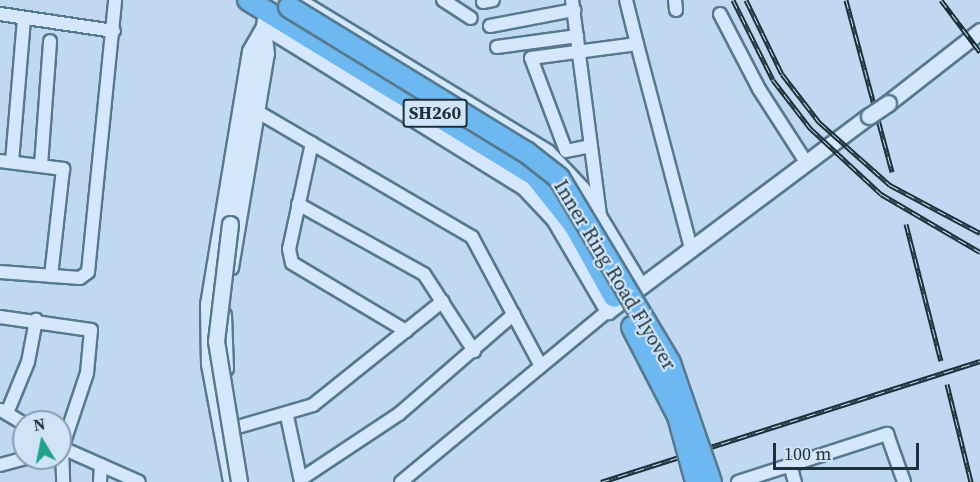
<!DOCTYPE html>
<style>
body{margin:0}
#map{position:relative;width:980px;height:482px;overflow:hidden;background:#c0d8f2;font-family:"Source Serif 4",serif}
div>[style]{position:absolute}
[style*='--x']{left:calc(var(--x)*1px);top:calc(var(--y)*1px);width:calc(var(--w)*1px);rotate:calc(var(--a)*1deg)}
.roads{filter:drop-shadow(2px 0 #56798d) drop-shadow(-2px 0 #56798d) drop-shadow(0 2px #56798d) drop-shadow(0 -2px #56798d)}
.minor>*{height:12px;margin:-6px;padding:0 6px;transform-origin:6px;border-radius:6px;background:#d4e7fc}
.tertiary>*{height:15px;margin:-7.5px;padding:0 7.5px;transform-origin:7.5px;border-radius:7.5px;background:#d4e7fc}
.trunk>*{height:20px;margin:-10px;padding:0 10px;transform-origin:10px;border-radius:10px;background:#6eb8f2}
.rail>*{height:5px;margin-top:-2.5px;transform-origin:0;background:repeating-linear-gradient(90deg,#d1e3f9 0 9px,#1c323b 0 18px);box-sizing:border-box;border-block:2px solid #1c323b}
.bridges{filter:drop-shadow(2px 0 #56798d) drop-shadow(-2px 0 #56798d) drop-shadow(0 2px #56798d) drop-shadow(0 -2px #56798d)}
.tertiary-bridge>*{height:15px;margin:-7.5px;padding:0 7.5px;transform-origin:7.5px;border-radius:7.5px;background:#d4e7fc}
.trunk-bridge>*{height:20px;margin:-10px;padding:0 10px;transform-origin:10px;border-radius:10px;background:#6eb8f2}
span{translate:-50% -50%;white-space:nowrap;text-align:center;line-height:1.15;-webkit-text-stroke:4.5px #d1e3f9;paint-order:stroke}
.shield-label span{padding:2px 4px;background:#d1e3f9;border:2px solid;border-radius:4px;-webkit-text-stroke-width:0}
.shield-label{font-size:18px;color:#1c323b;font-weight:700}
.street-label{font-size:20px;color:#1c323b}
.north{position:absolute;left:12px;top:410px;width:60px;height:60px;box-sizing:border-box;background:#d1e3f9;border:2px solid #899cad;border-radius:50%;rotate:350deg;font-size:16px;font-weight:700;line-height:24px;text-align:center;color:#1c323b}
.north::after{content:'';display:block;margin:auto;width:21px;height:27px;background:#20a28b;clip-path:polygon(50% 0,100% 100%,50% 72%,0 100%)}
.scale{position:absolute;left:773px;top:443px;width:146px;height:27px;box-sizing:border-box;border:3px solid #1c323b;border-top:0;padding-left:8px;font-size:18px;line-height:21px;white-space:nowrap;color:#1c323b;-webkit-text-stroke:4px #d1e3f9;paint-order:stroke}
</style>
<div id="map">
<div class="roads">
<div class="minor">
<div style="--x:443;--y:0;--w:33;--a:33"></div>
<div style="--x:572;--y:0;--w:217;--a:82.6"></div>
<div style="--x:675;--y:0;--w:10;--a:84"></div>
<div style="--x:483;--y:2;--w:10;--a:-11"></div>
<div style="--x:0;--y:14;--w:115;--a:8.5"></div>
<div style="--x:720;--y:14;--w:85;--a:62.5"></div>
<div style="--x:759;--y:89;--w:87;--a:57.2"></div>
<div style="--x:490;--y:26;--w:86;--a:-10.8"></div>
<div style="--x:637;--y:44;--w:212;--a:75.2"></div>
<div style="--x:497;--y:47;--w:81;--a:-7.8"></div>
<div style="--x:258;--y:112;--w:248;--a:30.3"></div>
<div style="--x:472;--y:237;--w:146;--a:61.9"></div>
<div style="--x:312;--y:143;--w:108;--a:102.2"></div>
<div style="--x:289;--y:249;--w:14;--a:78"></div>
<div style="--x:292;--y:263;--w:133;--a:30.8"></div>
<div style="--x:591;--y:146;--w:25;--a:169"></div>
<div style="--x:566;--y:151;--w:99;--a:-110.6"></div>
<div style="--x:531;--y:58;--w:107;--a:-7.5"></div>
<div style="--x:637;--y:44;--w:45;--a:-104"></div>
<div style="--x:0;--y:161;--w:64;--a:7.2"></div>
<div style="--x:63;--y:169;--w:108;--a:96.4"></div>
<div style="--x:12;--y:162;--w:144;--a:-85.2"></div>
<div style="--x:41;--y:165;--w:124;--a:-85.8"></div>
<div style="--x:298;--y:204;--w:144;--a:29.1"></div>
<div style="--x:424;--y:274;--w:92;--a:57"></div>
<div style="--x:232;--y:268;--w:217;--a:-80.5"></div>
<div style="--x:268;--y:54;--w:23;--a:-97"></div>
<div style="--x:0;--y:272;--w:80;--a:4.3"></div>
<div style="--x:80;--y:278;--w:10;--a:-37"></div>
<div style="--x:88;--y:272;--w:273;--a:-84.3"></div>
<div style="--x:225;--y:315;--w:54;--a:87.9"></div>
<div style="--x:0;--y:317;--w:92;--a:8.1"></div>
<div style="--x:91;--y:330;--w:43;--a:95.3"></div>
<div style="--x:87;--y:373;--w:79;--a:108.4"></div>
<div style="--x:62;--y:448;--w:34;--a:88"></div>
<div style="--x:1;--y:410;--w:27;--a:31"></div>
<div style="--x:7;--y:413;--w:55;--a:-67.6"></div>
<div style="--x:28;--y:362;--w:43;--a:-79.2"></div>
<div style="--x:287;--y:416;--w:67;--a:78"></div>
<div style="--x:224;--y:431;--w:93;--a:-16.3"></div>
<div style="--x:313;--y:405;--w:166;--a:-38.7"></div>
<div style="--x:60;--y:447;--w:86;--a:23.9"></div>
<div style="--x:0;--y:465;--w:27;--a:-15"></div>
<div style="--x:790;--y:465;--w:18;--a:74"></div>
<div style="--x:301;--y:479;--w:118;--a:-33.6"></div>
<div style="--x:399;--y:414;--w:152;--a:-41"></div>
<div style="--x:100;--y:482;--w:17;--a:-87"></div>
<div style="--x:230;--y:482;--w:120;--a:-100.6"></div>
<div style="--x:208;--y:364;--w:59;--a:-91"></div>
<div style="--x:207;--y:305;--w:257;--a:-80.6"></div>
<div style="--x:249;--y:51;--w:28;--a:-60"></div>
<div style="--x:401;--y:482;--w:268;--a:-39.6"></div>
<div style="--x:738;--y:482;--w:157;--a:-17.9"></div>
<div style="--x:887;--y:434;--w:51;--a:70.5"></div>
</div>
<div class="tertiary">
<div style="--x:297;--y:0;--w:293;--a:31.3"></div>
<div style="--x:547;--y:152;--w:51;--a:46.6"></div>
<div style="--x:582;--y:189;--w:112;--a:58.9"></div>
<div style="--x:264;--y:26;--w:306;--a:31.8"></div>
<div style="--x:524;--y:187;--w:44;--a:46.8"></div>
<div style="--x:554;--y:219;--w:107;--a:59.6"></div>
<div style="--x:608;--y:311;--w:326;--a:-36.8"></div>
<div style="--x:888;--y:103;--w:117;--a:-38"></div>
<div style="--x:230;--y:224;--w:208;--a:-80.3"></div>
</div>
<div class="trunk">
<div style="--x:248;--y:0;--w:337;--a:31.5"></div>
<div style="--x:535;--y:176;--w:63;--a:51.5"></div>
<div style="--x:574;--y:225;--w:82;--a:60.9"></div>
</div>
</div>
<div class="rail">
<div style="--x:733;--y:0;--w:89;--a:63.4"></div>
<div style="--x:773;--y:80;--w:61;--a:52.4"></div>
<div style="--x:810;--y:128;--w:97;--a:42.9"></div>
<div style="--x:881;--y:194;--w:115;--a:30.4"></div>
<div style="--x:746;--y:0;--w:82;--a:64.1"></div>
<div style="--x:782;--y:74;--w:61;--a:52.4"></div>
<div style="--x:819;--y:122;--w:95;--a:41.6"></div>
<div style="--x:890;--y:185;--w:102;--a:28.1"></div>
<div style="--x:846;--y:0;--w:178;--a:75"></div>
<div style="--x:941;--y:0;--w:65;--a:53.1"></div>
<div style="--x:906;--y:224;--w:141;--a:75.7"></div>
<div style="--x:947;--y:384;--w:101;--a:76.2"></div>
<div style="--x:601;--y:482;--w:398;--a:-17.7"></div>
</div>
<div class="bridges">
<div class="tertiary-bridge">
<div style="--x:869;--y:116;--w:23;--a:-34"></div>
<div style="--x:230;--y:224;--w:118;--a:96.8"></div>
<div style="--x:216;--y:341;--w:143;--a:80.7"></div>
</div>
<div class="trunk-bridge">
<div style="--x:289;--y:7;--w:278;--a:31.5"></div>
<div style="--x:526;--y:152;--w:42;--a:38.2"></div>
<div style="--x:559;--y:178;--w:216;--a:59"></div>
<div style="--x:670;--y:363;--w:126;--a:71"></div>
<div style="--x:632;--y:327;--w:100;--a:62.7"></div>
<div style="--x:678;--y:416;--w:68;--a:74.7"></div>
</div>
</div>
<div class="shield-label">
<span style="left:435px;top:113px">SH260</span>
</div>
<div class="street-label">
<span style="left:615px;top:275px;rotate:59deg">Inner Ring Road Flyover</span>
</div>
<div class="north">N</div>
<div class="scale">100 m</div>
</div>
